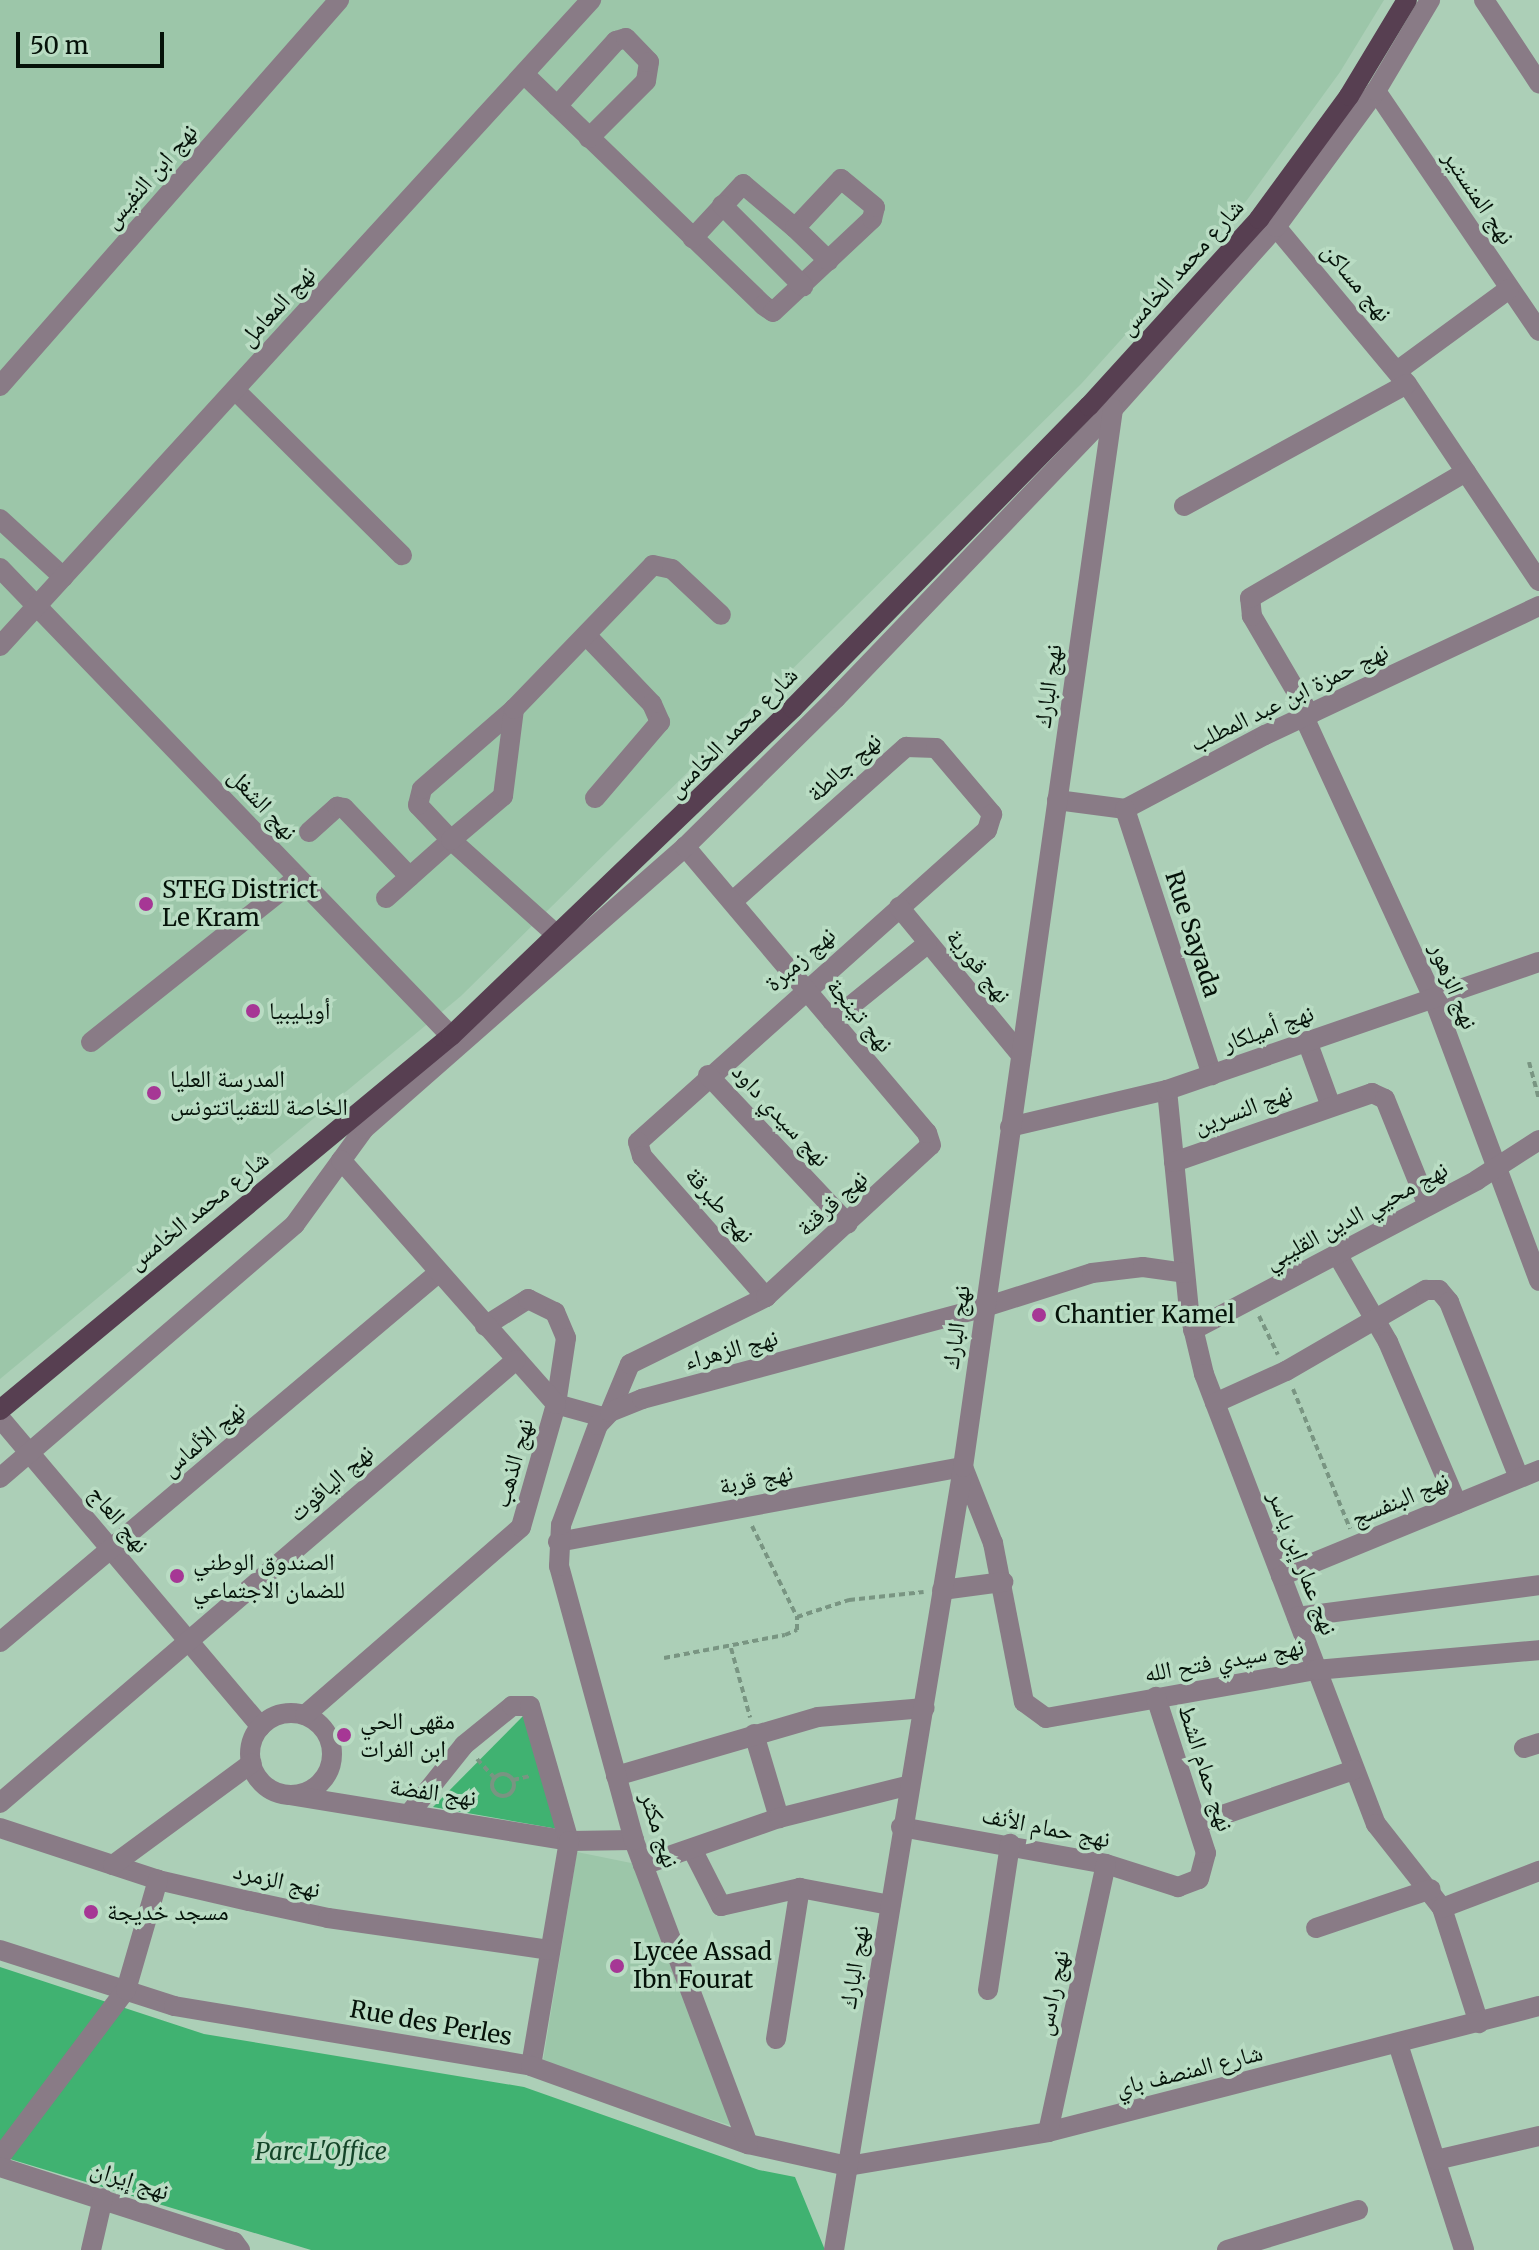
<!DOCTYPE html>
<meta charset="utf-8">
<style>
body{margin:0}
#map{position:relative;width:1539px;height:2250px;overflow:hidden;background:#accfb7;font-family:Merriweather,"Noto Naskh Arabic",serif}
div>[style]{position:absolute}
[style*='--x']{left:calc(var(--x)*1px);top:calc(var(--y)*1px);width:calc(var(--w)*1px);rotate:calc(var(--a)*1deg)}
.built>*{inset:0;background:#9cc6a9}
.green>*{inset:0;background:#40b271}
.path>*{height:4px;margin-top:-2px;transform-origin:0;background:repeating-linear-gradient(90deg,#799582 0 6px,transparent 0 10px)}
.path>.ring{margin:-2px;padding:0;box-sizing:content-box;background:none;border:4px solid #799582;border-radius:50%}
.minor>*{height:20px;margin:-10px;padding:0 10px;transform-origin:10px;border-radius:10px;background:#897b86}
.minor>.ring{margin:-10px;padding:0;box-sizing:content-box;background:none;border:20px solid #897b86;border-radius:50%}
.major>*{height:20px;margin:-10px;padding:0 10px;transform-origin:10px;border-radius:10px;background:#573f51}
.dots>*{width:22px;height:22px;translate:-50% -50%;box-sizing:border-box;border:4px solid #b9dcc3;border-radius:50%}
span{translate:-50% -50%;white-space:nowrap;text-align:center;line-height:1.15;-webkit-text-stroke:7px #b9dcc3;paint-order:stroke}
.street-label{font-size:24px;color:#051209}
.poi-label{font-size:24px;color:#051209}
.left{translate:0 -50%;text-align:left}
.park-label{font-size:24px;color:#144529;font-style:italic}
.scale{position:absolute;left:16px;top:32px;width:148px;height:36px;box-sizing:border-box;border:4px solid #051209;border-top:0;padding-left:10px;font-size:24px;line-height:28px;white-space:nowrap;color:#051209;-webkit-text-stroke:6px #b9dcc3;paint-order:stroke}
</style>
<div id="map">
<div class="built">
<div style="clip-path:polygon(0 0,1384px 0,1340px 72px,1247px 200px,1081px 384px,461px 996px,0 1379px)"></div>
<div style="clip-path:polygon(577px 1852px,636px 1864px,739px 2128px,542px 2067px)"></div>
</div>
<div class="green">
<div style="clip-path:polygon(527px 1712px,558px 1829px,433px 1807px)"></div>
<div style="clip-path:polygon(0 1967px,204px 2034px,524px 2087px,759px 2170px,795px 2177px,825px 2250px,311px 2250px,0 2156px)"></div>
</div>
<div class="path">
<div style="--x:1529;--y:1062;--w:38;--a:75"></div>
<div style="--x:1259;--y:1316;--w:43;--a:64"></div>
<div style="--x:1293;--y:1389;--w:151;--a:67.8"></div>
<div style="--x:752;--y:1526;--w:102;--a:63.7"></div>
<div style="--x:731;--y:1648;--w:72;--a:74.6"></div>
<div style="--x:664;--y:1658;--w:123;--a:-10.8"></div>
<div style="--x:785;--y:1635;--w:13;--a:-23"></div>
<div style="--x:797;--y:1630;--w:13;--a:-90"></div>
<div style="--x:797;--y:1617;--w:55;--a:-18.1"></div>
<div style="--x:849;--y:1600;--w:75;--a:-6.1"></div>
<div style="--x:477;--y:1759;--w:25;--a:47"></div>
<div class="ring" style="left:492px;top:1774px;width:18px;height:18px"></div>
<div style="--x:513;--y:1780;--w:17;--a:-13"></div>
</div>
<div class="minor">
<div style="--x:1484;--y:0;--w:100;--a:56.5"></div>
<div style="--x:524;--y:74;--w:332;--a:44"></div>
<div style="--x:763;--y:305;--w:12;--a:35"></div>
<div style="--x:773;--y:312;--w:136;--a:-43.2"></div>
<div style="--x:872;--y:219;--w:12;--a:-76"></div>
<div style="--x:875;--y:207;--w:44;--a:-140.5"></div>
<div style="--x:841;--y:179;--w:67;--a:133.2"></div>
<div style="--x:795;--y:228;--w:68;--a:-139.8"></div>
<div style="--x:743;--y:184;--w:74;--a:132.8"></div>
<div style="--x:1376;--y:91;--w:290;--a:55.8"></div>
<div style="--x:557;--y:106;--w:88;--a:-47.8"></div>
<div style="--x:616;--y:41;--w:10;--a:-17"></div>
<div style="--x:626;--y:38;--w:33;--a:46"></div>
<div style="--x:649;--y:62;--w:19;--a:99"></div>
<div style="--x:646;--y:81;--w:81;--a:135"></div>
<div style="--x:722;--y:205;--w:115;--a:45"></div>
<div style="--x:1276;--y:227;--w:204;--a:50.2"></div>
<div style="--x:1407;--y:384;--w:237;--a:56.2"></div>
<div style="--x:795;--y:228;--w:47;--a:44.1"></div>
<div style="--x:1397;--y:371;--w:139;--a:-36.2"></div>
<div style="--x:0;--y:386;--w:514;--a:-48.71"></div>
<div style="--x:235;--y:390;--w:235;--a:44.7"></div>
<div style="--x:1184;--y:506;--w:254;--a:-28.7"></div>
<div style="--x:0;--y:519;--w:86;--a:42.6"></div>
<div style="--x:0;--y:568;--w:650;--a:46.06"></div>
<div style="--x:587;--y:636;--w:94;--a:46.3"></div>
<div style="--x:652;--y:704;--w:20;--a:66"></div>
<div style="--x:660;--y:722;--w:100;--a:130.5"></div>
<div style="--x:0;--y:646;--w:876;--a:-47.55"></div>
<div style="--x:1310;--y:715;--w:115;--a:-120.4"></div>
<div style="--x:1252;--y:616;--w:18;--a:-96"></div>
<div style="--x:1250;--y:598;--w:250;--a:-30.3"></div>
<div style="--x:1304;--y:717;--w:308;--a:65.3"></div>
<div style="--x:1433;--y:997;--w:303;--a:69.5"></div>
<div style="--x:1057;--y:800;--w:69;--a:7.5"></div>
<div style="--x:1125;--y:809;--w:158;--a:-27.9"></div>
<div style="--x:1265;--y:735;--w:303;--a:-25.2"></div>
<div style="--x:1125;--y:809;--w:280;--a:71.9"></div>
<div style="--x:309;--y:832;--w:38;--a:-42"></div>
<div style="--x:337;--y:807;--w:7;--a:8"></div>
<div style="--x:344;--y:808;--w:95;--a:46.3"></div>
<div style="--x:386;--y:898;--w:87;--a:-41.7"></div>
<div style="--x:451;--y:840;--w:48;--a:-133.3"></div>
<div style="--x:418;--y:805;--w:16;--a:-76"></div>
<div style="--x:422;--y:789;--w:122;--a:-41"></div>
<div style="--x:733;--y:901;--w:232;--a:-41.7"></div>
<div style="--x:906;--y:747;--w:30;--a:2"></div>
<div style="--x:936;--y:748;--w:87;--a:49.7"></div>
<div style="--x:992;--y:814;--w:17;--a:107"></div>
<div style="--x:987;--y:830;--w:468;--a:138.2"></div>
<div style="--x:638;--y:1142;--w:15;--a:74"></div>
<div style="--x:642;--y:1156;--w:188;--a:48.7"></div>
<div style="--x:899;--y:907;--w:192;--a:50.5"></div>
<div style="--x:559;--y:937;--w:145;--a:-138.1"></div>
<div style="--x:451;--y:840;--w:68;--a:-40.2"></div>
<div style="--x:503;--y:796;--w:88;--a:-82.8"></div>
<div style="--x:514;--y:709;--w:200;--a:-46"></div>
<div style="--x:653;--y:565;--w:19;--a:12"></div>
<div style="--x:672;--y:569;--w:67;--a:43.2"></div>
<div style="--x:832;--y:1021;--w:122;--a:-39"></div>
<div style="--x:1307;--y:1041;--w:67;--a:69.9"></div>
<div style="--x:91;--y:1042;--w:263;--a:-38.5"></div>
<div style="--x:708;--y:1075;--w:204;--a:46.8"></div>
<div style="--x:1167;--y:1090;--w:222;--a:84.3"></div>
<div style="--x:1189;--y:1311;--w:65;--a:76.6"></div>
<div style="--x:1204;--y:1374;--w:482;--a:69.1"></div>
<div style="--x:1376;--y:1824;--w:107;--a:51.8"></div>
<div style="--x:1442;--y:1908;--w:121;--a:72.2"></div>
<div style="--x:1010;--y:1127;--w:161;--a:-13.3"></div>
<div style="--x:1167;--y:1090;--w:393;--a:-19"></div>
<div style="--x:1174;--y:1162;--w:210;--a:-19.2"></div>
<div style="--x:1372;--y:1093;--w:14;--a:25"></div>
<div style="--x:1385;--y:1099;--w:115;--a:68.1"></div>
<div style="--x:1337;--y:1254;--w:102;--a:59.9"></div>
<div style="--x:1388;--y:1342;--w:176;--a:66.9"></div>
<div style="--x:485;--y:1326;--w:51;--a:-32.1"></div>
<div style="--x:528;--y:1299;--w:30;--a:26"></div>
<div style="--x:555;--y:1312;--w:28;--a:67"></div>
<div style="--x:566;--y:1338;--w:67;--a:98.6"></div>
<div style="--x:556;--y:1404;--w:49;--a:15.5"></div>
<div style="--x:1193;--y:1330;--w:321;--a:-27.8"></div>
<div style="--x:1477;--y:1180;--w:74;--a:-32.8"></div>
<div style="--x:1215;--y:1403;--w:78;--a:-24.3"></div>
<div style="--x:1286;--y:1371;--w:162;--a:-30.1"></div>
<div style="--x:1426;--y:1290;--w:13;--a:0"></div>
<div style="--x:1439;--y:1290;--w:16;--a:50"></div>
<div style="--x:1449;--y:1302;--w:189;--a:68.3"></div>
<div style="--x:610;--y:1412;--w:52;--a:-67.4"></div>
<div style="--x:630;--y:1364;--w:152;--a:-26.2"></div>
<div style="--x:766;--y:1297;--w:224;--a:-42.7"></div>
<div style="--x:931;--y:1145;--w:13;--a:-108"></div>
<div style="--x:927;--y:1133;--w:375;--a:-130.2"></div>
<div style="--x:0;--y:1418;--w:404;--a:49.8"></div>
<div style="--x:0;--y:1478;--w:389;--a:-40.7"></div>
<div style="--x:295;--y:1224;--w:117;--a:-54"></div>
<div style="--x:364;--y:1129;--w:427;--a:-41.3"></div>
<div style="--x:685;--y:847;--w:212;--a:-44.6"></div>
<div style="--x:836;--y:698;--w:400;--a:-46.2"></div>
<div style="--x:1113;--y:409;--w:244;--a:-48.2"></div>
<div style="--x:1276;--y:227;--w:169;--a:-53.7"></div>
<div style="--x:1376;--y:91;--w:106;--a:-59.3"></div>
<div style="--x:558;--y:1542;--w:412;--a:-10.5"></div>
<div style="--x:963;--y:1467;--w:82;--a:68.5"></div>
<div style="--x:993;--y:1543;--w:162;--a:79"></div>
<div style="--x:1024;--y:1702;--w:27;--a:36"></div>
<div style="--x:1046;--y:1718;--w:274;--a:-10.1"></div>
<div style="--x:1316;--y:1670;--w:224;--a:-5.1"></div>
<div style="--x:1281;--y:1576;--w:279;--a:-22.3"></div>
<div style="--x:942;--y:1590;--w:62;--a:-7.5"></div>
<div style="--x:1297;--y:1617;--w:244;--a:-7.5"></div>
<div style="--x:0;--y:1642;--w:571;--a:-40.1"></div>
<div class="ring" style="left:250px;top:1713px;width:62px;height:62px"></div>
<div style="--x:305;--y:1715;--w:286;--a:-41"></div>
<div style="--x:521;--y:1527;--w:128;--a:-74.1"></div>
<div style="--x:556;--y:1404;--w:325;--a:-131.4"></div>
<div style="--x:754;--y:1734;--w:88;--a:73.4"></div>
<div style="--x:1524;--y:1748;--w:16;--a:-18"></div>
<div style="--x:616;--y:1776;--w:210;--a:-16.3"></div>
<div style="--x:818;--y:1717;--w:107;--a:-4.8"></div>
<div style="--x:289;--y:1795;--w:284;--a:9.3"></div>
<div style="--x:569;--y:1841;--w:65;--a:-0.9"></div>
<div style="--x:0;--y:1803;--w:680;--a:-40.65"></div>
<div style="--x:409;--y:1814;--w:88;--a:-51.4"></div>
<div style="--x:464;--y:1745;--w:62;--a:-39.1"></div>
<div style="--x:512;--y:1706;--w:18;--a:0"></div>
<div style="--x:530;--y:1706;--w:141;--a:73.9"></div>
<div style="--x:569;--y:1841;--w:228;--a:99.6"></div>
<div style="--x:1199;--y:1823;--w:164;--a:-18.9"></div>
<div style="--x:901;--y:1827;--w:208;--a:10.2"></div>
<div style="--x:1106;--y:1864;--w:76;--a:17.7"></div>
<div style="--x:1178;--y:1887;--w:22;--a:-21"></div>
<div style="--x:1199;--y:1879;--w:27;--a:-75"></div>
<div style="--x:1206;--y:1853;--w:164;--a:-107.8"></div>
<div style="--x:0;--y:1828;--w:166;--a:18.2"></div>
<div style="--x:158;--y:1880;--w:93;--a:13"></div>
<div style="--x:249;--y:1901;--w:81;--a:12.1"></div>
<div style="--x:328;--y:1918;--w:223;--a:8.2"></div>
<div style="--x:692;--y:1849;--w:64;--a:63"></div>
<div style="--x:721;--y:1906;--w:81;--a:-12.8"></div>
<div style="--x:800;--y:1888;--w:92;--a:10.7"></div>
<div style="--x:113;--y:1865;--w:172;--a:-36.3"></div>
<div style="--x:643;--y:1865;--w:144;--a:-19.1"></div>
<div style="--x:779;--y:1818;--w:135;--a:-14.1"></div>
<div style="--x:1442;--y:1908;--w:104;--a:-20.9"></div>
<div style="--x:1316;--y:1928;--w:121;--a:-18.7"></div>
<div style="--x:0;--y:1950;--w:183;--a:17.8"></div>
<div style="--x:174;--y:2006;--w:362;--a:9.5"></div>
<div style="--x:531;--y:2066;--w:231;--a:19.8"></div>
<div style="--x:748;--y:2144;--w:102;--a:12.4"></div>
<div style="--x:848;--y:2166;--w:203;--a:-9.6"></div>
<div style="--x:1048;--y:2132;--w:507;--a:-14.39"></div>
<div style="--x:988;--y:1990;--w:148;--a:-81.4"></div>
<div style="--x:776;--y:2039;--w:153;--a:-81"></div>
<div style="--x:1398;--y:2044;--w:216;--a:72.2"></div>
<div style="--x:1048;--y:2132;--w:274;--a:-77.8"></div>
<div style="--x:748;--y:2144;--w:325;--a:-110.6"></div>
<div style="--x:634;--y:1840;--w:284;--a:-105.3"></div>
<div style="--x:559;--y:1566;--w:41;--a:-87.2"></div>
<div style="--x:561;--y:1525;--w:107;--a:-69.7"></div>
<div style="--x:598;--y:1425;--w:18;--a:-47"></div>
<div style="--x:610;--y:1412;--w:35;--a:-22"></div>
<div style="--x:642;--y:1399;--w:355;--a:-15"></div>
<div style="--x:985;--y:1307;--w:112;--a:-17.6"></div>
<div style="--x:1092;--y:1273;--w:51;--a:-6.7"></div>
<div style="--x:1143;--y:1267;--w:42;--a:8.1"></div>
<div style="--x:0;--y:2157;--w:209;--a:-53"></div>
<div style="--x:126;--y:1990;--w:115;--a:-73.8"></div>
<div style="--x:1436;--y:2160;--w:106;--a:-13.1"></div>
<div style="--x:0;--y:2167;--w:246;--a:17.8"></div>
<div style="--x:234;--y:2242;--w:10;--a:53"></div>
<div style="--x:91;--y:2250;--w:53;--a:-77"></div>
<div style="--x:834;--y:2250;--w:794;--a:-80.64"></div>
<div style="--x:963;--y:1467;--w:1069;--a:-81.93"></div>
<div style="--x:1227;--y:2250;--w:137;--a:-17"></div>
</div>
<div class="major">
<div style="--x:0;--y:1410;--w:586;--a:-39.67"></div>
<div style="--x:451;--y:1036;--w:474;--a:-43.8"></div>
<div style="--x:793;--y:708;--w:423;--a:-45.6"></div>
<div style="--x:1089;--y:406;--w:253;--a:-47.7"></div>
<div style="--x:1259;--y:219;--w:152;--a:-53.8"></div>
<div style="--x:1349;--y:96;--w:112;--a:-58.9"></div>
</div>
<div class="dots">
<div style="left:146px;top:904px;background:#a63795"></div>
<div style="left:253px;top:1011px;background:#a63795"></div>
<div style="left:154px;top:1093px;background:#a63795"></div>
<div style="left:1039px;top:1315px;background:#a63795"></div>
<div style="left:177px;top:1576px;background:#a63795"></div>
<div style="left:344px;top:1735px;background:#a63795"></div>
<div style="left:91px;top:1912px;background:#a63795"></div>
<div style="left:617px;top:1966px;background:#a63795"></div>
</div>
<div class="street-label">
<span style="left:150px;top:176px;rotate:-49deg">نهج ابن النفيس</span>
<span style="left:1479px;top:197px;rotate:56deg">نهج المنستير</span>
<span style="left:1181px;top:267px;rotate:-48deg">شارع محمد الخامس</span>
<span style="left:1357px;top:282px;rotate:50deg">نهج مساكن</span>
<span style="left:277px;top:306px;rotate:-47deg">نهج المعامل</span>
<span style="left:1048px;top:686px;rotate:-82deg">نهج البارك</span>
<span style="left:1289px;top:697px;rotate:-26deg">نهج حمزة ابن عبد المطلب</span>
<span style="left:732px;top:732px;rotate:-45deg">شارع محمد الخامس</span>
<span style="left:844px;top:767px;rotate:-42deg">نهج جالطة</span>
<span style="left:263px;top:804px;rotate:47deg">نهج الشغل</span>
<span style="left:1193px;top:934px;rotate:72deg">Rue Sayada</span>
<span style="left:800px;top:959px;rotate:-41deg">نهج زمبرة</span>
<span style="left:979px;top:966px;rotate:51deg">نهج قورية</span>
<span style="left:1454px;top:986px;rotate:68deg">نهج الزهور</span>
<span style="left:860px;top:1015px;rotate:50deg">نهج تينجة</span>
<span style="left:1268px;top:1028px;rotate:-20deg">نهج أميلكار</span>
<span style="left:1243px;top:1109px;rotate:-20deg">نهج النسرين</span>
<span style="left:781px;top:1115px;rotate:47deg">نهج سيدي داود</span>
<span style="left:832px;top:1203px;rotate:-42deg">نهج قرقنة</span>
<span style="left:720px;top:1205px;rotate:49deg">نهج طبرقة</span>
<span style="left:198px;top:1210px;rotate:-39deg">شارع محمد الخامس</span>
<span style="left:1356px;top:1215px;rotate:-28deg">نهج محيي الدين القليبي</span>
<span style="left:956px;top:1327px;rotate:-82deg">نهج البارك</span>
<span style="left:731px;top:1349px;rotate:-15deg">نهج الزهراء</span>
<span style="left:203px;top:1439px;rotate:-40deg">نهج الألماس</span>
<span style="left:513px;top:1463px;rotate:-74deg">نهج الذهب</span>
<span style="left:756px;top:1479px;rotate:-11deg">نهج قربة</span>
<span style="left:331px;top:1483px;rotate:-41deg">نهج الياقوت</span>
<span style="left:1400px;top:1499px;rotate:-23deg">نهج البنفسج</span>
<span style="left:119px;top:1519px;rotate:50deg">نهج العاج</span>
<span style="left:1303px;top:1563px;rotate:69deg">نهج عمار إبن ياسر</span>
<span style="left:1224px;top:1660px;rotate:-10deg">نهج سيدي فتح الله</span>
<span style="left:1206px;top:1768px;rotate:72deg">نهج حمام الشط</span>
<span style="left:433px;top:1792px;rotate:8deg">نهج الفضة</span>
<span style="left:1046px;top:1827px;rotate:11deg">نهج حمام الأنف</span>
<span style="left:660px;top:1830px;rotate:72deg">نهج مكثر</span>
<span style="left:277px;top:1880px;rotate:13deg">نهج الزمرد</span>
<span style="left:854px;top:1967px;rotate:-81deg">نهج البارك</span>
<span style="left:1052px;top:1993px;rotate:-78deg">نهج رادس</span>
<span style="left:431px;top:2023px;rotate:10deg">Rue des Perles</span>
<span style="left:1189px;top:2070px;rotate:-14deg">شارع المنصف باي</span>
<span style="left:130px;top:2180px;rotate:18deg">نهج إيران</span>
</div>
<div class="poi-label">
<span class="left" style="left:162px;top:904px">STEG District<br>Le Kram</span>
<span class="left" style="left:269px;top:1011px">أويليبيا</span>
<span class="left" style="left:170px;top:1093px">المدرسة العليا<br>الخاصة للتقنياتتونس</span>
<span class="left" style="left:1055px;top:1315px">Chantier Kamel</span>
<span class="left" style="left:193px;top:1576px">الصندوق الوطني<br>للضمان الاجتماعي</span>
<span class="left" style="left:360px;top:1735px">مقهى الحي<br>ابن الفرات</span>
<span class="left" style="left:107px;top:1912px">مسجد خديجة</span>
<span class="left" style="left:633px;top:1966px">Lycée Assad<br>Ibn Fourat</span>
</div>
<div class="park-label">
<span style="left:321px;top:2152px">Parc L'Office</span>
</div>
<div class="scale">50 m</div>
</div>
